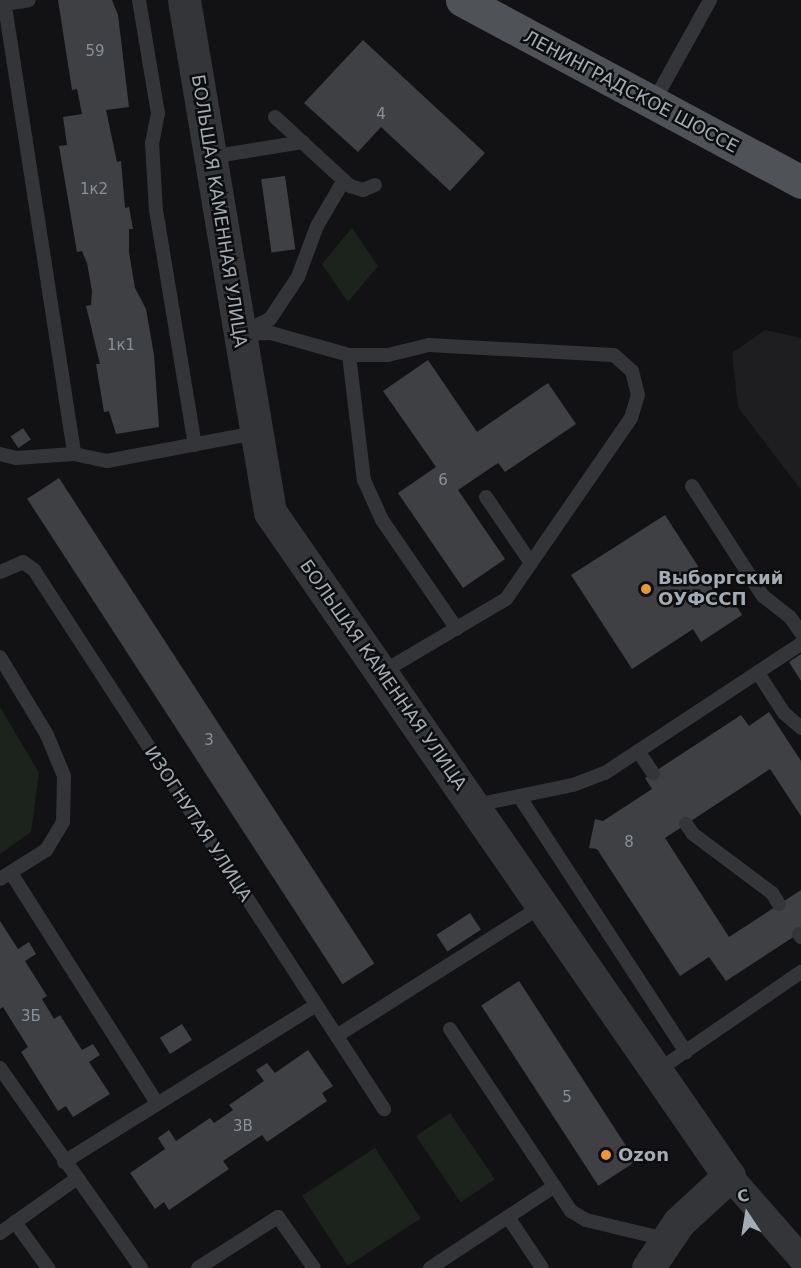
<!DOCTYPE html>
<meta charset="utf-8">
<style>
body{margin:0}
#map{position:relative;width:801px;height:1268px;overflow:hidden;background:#121214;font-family:"DejaVu Sans",sans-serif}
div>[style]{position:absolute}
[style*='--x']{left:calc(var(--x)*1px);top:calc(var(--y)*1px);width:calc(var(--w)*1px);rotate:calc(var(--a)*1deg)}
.built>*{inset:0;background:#1e1e20}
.green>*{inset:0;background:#1c231c;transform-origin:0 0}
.building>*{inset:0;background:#3e4044;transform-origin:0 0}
.service>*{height:14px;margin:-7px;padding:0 7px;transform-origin:7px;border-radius:7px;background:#333538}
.minor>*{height:27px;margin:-13.5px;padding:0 13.5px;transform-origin:13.5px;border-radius:13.5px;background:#333538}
.tertiary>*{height:33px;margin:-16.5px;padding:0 16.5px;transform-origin:16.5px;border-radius:16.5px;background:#333538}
.primary>*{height:33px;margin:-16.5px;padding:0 16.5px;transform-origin:16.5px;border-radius:16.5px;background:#4f5257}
.dots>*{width:16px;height:16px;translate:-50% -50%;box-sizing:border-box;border:3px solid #0d0d0e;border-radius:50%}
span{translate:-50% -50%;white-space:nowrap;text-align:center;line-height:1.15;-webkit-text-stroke:5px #0d0d0e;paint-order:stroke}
.number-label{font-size:15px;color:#8a9098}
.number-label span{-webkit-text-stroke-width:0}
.street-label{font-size:18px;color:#a3abb4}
.poi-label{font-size:18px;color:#a3abb4;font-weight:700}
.left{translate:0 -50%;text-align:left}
.north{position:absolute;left:717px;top:1184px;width:60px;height:60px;-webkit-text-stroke:4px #0d0d0e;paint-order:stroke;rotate:348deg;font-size:16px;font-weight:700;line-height:24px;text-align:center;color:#a3abb4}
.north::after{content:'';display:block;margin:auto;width:21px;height:27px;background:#a3abb4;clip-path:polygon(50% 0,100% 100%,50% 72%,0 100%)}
</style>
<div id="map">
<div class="built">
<div style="clip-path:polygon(765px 330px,801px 338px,801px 490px,738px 407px,732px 353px)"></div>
</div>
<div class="green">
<div style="clip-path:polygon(352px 228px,378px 266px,348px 302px,322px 264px)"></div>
<div style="clip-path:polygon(0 707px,39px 773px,31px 832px,0 854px)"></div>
<div style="left:450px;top:1113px;width:80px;height:41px;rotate:56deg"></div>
<div style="left:375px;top:1148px;width:84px;height:87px;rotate:57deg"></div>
</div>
<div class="building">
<div style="clip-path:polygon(58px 0,112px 0,118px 15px,129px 107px,106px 110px,117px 162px,121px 161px,125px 208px,129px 207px,133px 229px,129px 229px,129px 252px,135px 288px,146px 309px,154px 355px,159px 427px,116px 434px,109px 411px,104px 412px,96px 364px,100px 364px,86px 306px,91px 305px,92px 291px,87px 263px,82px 251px,77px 252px,59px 146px,67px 145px,63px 117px,82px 114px,77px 89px,72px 90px)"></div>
<div style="clip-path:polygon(363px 40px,485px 153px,450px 191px,381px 127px,358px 152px,304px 103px)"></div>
<div style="left:285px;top:176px;width:74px;height:24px;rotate:82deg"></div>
<div style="clip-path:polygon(428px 360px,477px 432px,548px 383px,576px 424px,505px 472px,498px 463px,458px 490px,505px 559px,463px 588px,398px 493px,436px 467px,383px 391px)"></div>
<div style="left:23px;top:428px;width:14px;height:15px;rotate:56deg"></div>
<div style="left:59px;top:478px;width:579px;height:38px;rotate:57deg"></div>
<div style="clip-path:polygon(665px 515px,725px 608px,735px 603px,742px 615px,701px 642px,693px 629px,632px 669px,571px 575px)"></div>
<div style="clip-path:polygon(801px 654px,801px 681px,789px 662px)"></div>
<div style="clip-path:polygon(769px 712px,801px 761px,801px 816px,770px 769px,665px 838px,729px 937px,801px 890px,801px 932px,726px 981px,709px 957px,680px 976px,597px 849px,589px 848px,595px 819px,603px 821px,652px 789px,645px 778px,741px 715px,749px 726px)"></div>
<div style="left:470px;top:913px;width:20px;height:40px;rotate:57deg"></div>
<div style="clip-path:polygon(0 921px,18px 949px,29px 942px,36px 954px,25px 961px,47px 996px,42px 999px,54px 1019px,60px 1015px,82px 1050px,93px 1044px,100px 1055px,89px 1062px,110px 1094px,73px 1117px,66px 1106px,58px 1111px,21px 1052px,28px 1047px,3px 1007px,0 1009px)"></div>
<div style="left:519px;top:981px;width:215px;height:45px;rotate:57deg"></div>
<div style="left:182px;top:1024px;width:19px;height:26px;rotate:58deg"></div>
<div style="clip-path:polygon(308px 1050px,333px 1086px,322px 1093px,327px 1101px,267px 1142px,262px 1135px,223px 1161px,229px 1169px,169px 1210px,164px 1202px,155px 1209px,130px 1173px,165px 1149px,158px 1138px,169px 1130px,176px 1141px,210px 1118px,214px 1123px,233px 1110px,229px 1105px,264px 1081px,256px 1070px,267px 1063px,275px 1073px)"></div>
</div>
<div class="service">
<div style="--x:4;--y:0;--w:459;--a:81.2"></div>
<div style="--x:139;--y:0;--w:115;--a:80.5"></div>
<div style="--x:158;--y:113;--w:31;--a:101"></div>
<div style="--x:152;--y:143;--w:67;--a:86.6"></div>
<div style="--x:156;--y:210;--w:238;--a:80.6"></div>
<div style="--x:5;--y:4;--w:24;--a:-9"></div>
<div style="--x:653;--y:103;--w:118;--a:-61"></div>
<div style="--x:275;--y:117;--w:102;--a:42.6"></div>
<div style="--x:350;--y:186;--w:14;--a:17"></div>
<div style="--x:363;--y:190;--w:13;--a:-23"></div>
<div style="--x:210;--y:157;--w:94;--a:-9.2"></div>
<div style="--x:244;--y:332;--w:29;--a:-27"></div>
<div style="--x:270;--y:319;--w:50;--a:-56.3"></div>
<div style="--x:298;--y:277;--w:54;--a:-69.6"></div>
<div style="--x:317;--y:226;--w:53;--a:-59.6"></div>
<div style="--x:239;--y:334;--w:32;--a:-2"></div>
<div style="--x:271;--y:333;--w:81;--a:15.8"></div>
<div style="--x:349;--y:355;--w:39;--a:0"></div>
<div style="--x:388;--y:355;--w:42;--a:-13.7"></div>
<div style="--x:429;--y:345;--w:185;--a:3.1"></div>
<div style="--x:614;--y:355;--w:24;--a:42"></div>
<div style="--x:632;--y:371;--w:25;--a:76"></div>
<div style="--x:638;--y:395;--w:24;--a:107"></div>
<div style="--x:631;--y:418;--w:220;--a:124.6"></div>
<div style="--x:506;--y:599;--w:145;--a:149.4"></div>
<div style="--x:349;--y:355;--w:126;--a:83.2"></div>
<div style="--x:364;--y:480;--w:44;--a:65.8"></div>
<div style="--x:382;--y:520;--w:132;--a:55.5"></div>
<div style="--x:0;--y:454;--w:16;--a:14"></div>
<div style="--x:16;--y:458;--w:58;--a:-3.9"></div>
<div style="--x:74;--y:454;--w:34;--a:12"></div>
<div style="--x:107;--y:461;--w:151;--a:-10.7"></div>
<div style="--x:692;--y:486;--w:131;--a:57.2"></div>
<div style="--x:763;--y:596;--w:34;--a:38"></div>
<div style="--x:790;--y:617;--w:19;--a:55"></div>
<div style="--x:486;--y:497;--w:80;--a:55.7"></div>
<div style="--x:0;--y:572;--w:25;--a:-23"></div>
<div style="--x:23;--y:562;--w:14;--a:36"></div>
<div style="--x:34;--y:570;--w:643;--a:57"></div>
<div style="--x:0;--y:657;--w:91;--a:58.9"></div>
<div style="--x:47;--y:735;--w:44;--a:67.5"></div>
<div style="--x:64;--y:776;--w:46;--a:91.2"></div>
<div style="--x:63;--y:822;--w:33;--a:121"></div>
<div style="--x:46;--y:850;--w:54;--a:147.8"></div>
<div style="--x:758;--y:673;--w:48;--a:57"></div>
<div style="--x:784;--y:713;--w:23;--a:41"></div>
<div style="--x:638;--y:751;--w:27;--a:56"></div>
<div style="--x:519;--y:796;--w:306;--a:56.9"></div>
<div style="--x:476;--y:805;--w:99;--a:-11.7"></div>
<div style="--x:573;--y:785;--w:34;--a:-21"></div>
<div style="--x:605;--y:773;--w:235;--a:-33.4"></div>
<div style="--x:686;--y:824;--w:12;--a:55"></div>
<div style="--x:693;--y:834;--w:99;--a:36.8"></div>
<div style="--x:772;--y:893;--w:13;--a:58"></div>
<div style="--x:11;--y:873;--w:272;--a:57.6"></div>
<div style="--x:799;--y:934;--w:4;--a:56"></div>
<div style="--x:450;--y:1029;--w:219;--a:56.4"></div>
<div style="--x:571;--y:1211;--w:17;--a:31"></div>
<div style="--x:586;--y:1220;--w:81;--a:13.5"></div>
<div style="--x:338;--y:1035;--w:241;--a:-32.3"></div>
<div style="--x:0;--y:1068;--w:245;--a:54.8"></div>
<div style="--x:657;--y:1071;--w:175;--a:-34.5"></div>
<div style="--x:64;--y:1162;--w:296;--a:-31.9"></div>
<div style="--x:508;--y:1217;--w:61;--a:56.3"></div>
<div style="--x:15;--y:1222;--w:57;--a:54.3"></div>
<div style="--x:0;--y:1233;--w:93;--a:-35.4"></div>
<div style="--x:198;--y:1268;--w:95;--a:-32.5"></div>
<div style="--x:278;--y:1217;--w:62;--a:54.8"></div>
<div style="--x:430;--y:1268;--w:149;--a:-33.3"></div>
</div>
<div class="minor">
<div style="--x:729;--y:1176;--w:109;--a:48.7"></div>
</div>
<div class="tertiary">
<div style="--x:184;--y:0;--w:519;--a:80.47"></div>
<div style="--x:270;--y:512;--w:807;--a:55.35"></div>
<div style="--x:729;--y:1176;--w:68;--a:137.4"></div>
<div style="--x:679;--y:1222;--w:55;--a:124"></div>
</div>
<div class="primary">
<div style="--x:462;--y:0;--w:385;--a:28.2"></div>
</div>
<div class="dots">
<div style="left:646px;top:589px;background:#f0972e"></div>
<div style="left:606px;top:1155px;background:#f0972e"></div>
</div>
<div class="number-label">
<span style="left:95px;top:52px">59</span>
<span style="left:381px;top:115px">4</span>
<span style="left:94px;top:190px">1к2</span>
<span style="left:121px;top:346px">1к1</span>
<span style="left:443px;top:481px">6</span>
<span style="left:209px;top:741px">3</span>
<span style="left:629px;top:843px">8</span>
<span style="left:31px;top:1017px">3Б</span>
<span style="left:567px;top:1098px">5</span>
<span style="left:243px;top:1127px">3В</span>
</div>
<div class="street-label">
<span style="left:631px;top:92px;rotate:28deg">ЛЕНИНГРАДСКОЕ ШОССЕ</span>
<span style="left:219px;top:211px;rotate:81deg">БОЛЬШАЯ КАМЕННАЯ УЛИЦА</span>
<span style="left:383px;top:675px;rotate:55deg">БОЛЬШАЯ КАМЕННАЯ УЛИЦА</span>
<span style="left:198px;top:824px;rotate:57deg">ИЗОГНУТАЯ УЛИЦА</span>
</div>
<div class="poi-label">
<span class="left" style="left:658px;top:589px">Выборгский<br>ОУФССП</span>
<span class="left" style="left:618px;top:1155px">Ozon</span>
</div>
<div class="north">С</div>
</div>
